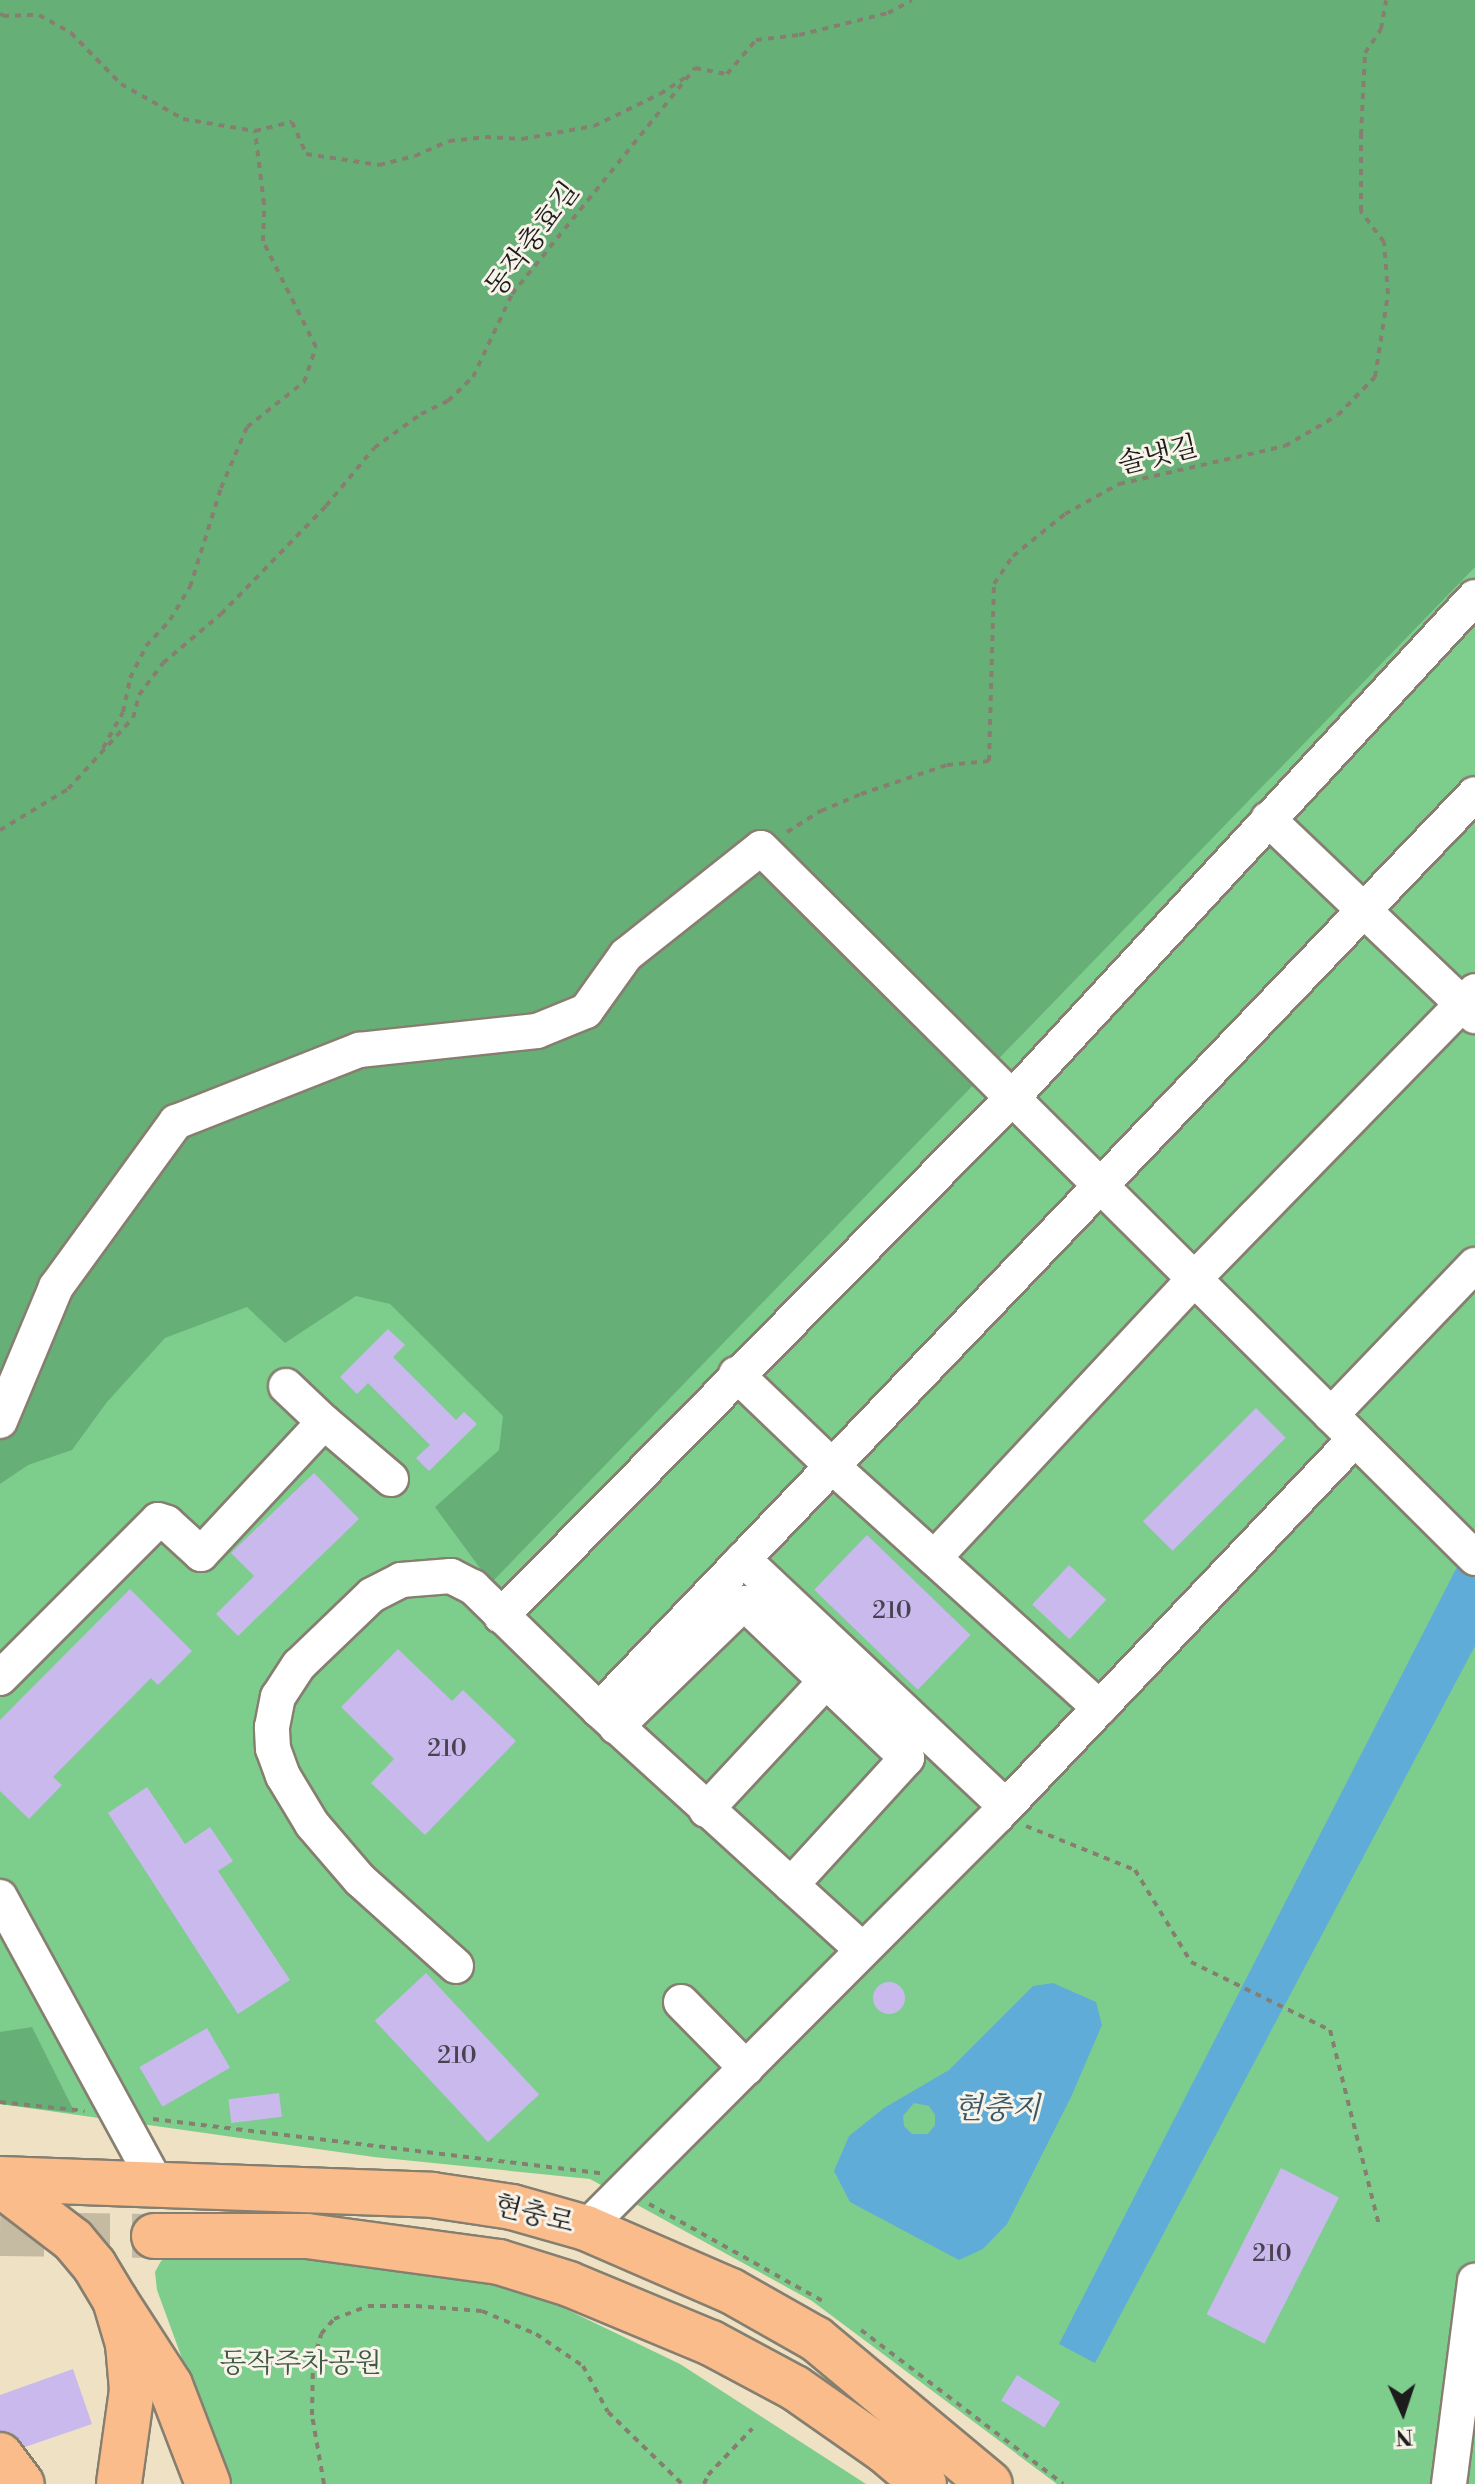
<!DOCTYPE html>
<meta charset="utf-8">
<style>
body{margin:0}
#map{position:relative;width:1475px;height:2484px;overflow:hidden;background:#efe2c4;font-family:"Libre Bodoni","Noto Serif KR",serif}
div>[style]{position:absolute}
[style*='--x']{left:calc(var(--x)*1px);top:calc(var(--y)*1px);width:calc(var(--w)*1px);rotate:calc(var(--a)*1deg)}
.green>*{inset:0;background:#7dcd8d}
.forest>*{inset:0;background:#66b078}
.water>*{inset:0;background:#60acd9}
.building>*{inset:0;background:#c9b9ed;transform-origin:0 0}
.round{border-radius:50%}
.major-tunnel>*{height:44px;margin-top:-22px;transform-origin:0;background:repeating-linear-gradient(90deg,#c5baa2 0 44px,transparent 0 66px)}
.path>*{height:4px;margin-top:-2px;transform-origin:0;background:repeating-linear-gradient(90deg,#867f70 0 6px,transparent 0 12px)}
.roads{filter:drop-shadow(2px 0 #867f70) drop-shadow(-2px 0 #867f70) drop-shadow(0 2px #867f70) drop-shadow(0 -2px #867f70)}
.minor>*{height:34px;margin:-17px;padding:0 17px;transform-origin:17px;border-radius:17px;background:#fff}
.major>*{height:44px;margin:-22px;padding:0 22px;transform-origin:22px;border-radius:22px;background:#f9bc8a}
.highway>*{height:44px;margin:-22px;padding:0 22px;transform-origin:22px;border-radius:22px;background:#f9bc8a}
span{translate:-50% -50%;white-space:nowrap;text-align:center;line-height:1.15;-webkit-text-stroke:6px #f7f3e8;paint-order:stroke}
.number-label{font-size:24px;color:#474350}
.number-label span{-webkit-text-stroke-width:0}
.street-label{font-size:28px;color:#1c1c1c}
.park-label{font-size:28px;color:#3e5a44}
.water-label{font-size:30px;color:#375668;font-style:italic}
.north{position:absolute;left:1363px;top:2372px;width:80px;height:80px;-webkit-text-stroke:6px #f7f3e8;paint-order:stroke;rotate:177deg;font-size:22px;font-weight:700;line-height:32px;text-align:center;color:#1c1c1c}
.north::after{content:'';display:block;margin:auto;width:28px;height:36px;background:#1c1c1c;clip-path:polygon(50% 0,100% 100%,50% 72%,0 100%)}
</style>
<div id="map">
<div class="green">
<div style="clip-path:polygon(1475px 0,1475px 2484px,1057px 2484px,812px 2301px,590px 2179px,374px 2157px,0 2104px,0 837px)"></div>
<div style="clip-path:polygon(175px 2253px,354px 2255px,495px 2275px,680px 2364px,866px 2484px,228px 2484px,157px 2290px,155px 2272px,161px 2261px)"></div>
</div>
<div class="forest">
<div style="clip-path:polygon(0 0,1475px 0,1475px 567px,491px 1583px,435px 1507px,499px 1450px,503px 1416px,390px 1304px,356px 1296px,285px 1343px,247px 1307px,165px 1338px,107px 1402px,72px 1450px,28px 1465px,0 1484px)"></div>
<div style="clip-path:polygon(32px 2027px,75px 2113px,0 2104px,0 2032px)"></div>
</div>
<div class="water">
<div style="clip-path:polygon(1475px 1549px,1475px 1646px,1095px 2363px,1059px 2344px,1457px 1567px)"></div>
<div style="clip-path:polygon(evenodd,1053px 1983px,1096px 2002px,1102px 2025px,1071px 2097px,1007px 2224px,983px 2249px,959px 2260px,850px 2202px,834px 2171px,849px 2136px,884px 2108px,949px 2070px,1033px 1986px,1053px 1983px,914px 2103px,929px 2106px,935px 2115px,935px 2125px,928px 2134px,912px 2134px,904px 2126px,903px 2116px,914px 2103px)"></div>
</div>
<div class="building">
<div style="clip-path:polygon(388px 1329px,405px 1345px,393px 1357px,456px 1420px,464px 1412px,477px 1424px,429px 1471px,416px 1458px,430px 1445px,368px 1383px,357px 1394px,340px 1377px)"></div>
<div style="left:1256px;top:1408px;width:42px;height:160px;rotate:45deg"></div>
<div style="clip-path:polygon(314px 1473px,359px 1519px,238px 1636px,216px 1614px,254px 1576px,231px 1553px)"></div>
<div style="left:867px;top:1535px;width:144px;height:76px;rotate:44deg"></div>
<div style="left:1069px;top:1565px;width:51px;height:54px;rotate:43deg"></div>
<div style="clip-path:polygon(130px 1589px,192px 1651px,158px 1685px,151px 1678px,53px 1777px,62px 1785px,29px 1819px,0 1791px,0 1720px)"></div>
<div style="clip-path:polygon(398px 1649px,452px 1701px,463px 1690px,516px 1741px,425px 1835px,371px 1783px,394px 1759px,341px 1707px)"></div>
<div style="clip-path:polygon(147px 1787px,185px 1844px,210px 1827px,233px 1861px,218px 1871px,290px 1980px,238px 2014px,108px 1813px)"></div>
<div style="left:426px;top:1973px;width:166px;height:70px;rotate:47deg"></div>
<div class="round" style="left:873px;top:1982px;width:32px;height:32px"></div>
<div style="left:207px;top:2028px;width:46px;height:78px;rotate:60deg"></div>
<div style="left:279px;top:2093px;width:24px;height:51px;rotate:83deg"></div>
<div style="left:1281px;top:2168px;width:65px;height:164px;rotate:27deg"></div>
<div style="clip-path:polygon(73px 2369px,92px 2424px,25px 2447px,10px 2432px,0 2431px,0 2395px)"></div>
<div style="left:1017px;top:2375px;width:51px;height:30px;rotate:32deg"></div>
</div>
<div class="major-tunnel">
<div style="--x:0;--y:2234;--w:154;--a:0.7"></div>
</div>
<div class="path">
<div style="--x:0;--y:13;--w:4;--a:45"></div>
<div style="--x:3;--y:16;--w:36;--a:-2"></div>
<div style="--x:39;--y:15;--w:37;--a:29"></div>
<div style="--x:71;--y:33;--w:71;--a:45.6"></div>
<div style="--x:121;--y:84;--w:71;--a:29.4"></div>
<div style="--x:183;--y:119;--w:73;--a:9.5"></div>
<div style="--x:255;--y:131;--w:38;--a:-14"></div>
<div style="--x:292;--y:122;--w:35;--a:66"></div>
<div style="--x:306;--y:154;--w:74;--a:8.6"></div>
<div style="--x:379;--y:165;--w:37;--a:-14"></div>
<div style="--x:415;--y:156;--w:37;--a:-24"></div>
<div style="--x:449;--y:141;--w:36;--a:-6"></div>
<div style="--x:485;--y:137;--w:37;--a:3"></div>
<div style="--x:522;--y:139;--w:73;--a:-10.2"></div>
<div style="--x:594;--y:126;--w:73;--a:-25.9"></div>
<div style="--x:660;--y:94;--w:31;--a:-33"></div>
<div style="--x:103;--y:748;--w:41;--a:-60.9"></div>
<div style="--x:123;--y:712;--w:35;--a:-78"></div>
<div style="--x:130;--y:678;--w:36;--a:-63"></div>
<div style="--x:146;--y:646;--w:35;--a:-47"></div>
<div style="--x:170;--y:620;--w:39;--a:-59"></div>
<div style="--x:190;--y:587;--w:104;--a:-72.6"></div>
<div style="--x:221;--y:488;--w:66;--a:-66.9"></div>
<div style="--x:247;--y:427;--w:73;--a:-38.3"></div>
<div style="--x:304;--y:382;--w:37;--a:-71"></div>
<div style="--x:316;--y:347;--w:119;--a:-116.6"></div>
<div style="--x:263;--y:241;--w:37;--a:-88"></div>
<div style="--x:264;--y:204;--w:74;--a:-97"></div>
<div style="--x:0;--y:830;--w:79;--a:-31.1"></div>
<div style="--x:68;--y:789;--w:96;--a:-47.5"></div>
<div style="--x:133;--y:718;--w:24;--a:-75"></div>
<div style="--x:139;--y:695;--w:40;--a:-53"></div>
<div style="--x:163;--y:663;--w:76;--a:-40.2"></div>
<div style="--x:221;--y:614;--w:151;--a:-45.8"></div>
<div style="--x:326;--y:506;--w:75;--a:-50.4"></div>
<div style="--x:374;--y:448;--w:58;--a:-35.9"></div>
<div style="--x:421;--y:414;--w:30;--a:-26"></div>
<div style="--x:448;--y:401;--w:35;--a:-44"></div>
<div style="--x:473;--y:377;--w:92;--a:-64.8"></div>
<div style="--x:512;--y:294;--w:291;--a:-51"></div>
<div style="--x:695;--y:68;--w:33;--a:11"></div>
<div style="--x:727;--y:74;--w:45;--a:-49.5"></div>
<div style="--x:756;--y:40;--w:43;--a:-6.6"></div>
<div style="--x:799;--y:35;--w:92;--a:-13.9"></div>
<div style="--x:888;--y:13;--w:27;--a:-28"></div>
<div style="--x:787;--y:832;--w:40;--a:-32"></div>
<div style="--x:821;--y:811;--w:43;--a:-23"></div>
<div style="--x:861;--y:794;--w:91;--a:-18.6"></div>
<div style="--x:947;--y:765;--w:42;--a:-5.4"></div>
<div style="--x:989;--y:761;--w:177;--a:-88.4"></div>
<div style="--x:994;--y:584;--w:34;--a:-56"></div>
<div style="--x:1013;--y:556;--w:67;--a:-38.9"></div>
<div style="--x:1065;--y:514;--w:62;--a:-29.1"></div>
<div style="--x:1119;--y:484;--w:170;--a:-12.9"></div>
<div style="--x:1285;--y:446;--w:61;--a:-30.3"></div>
<div style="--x:1338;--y:415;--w:53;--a:-45.8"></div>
<div style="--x:1375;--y:377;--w:84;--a:-81.1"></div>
<div style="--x:1388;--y:294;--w:52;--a:-94.4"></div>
<div style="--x:1384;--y:242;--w:39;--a:-127"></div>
<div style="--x:1361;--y:211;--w:76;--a:-90"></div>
<div style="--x:1361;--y:135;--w:82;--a:-87.2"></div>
<div style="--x:1365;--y:53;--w:29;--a:-56"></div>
<div style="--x:1381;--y:29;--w:29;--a:-80"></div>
<div style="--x:1026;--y:1826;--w:118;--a:22"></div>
<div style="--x:1135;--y:1870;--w:108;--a:58.7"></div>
<div style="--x:1191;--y:1962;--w:155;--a:26.1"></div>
<div style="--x:1330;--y:2030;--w:201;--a:75.9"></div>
<div style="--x:0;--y:2102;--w:85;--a:6"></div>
<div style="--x:153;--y:2119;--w:451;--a:6.9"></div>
<div style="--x:649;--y:2204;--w:203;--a:29.2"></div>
<div style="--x:861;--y:2330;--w:254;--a:37.3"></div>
<div style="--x:324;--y:2484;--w:70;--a:-99.9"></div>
<div style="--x:312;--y:2415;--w:54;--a:-88.9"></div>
<div style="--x:313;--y:2361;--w:28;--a:-73"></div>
<div style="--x:321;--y:2334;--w:20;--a:-49"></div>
<div style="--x:334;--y:2319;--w:36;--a:-21"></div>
<div style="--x:368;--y:2306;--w:48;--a:0"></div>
<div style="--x:416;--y:2306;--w:66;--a:4.3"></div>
<div style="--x:482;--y:2311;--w:59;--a:23.1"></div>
<div style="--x:536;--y:2334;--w:57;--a:34.2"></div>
<div style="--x:583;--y:2366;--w:52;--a:61.5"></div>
<div style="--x:608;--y:2412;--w:103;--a:44.2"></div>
<div style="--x:704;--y:2484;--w:10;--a:-66"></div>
<div style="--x:708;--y:2475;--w:64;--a:-46.3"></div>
</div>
<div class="roads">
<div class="minor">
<div style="--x:1268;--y:819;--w:286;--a:43.6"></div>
<div style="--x:736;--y:1374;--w:133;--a:43.8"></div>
<div style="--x:832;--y:1466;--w:361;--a:42.1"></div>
<div style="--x:286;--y:1386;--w:52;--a:43.5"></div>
<div style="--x:1331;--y:1415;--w:208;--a:-46.2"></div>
<div style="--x:0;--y:1421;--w:145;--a:-67.3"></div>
<div style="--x:56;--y:1287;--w:204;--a:-54"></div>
<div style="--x:176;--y:1122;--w:197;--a:-21.5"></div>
<div style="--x:359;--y:1050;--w:179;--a:-6.1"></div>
<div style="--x:537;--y:1031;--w:53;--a:-22.2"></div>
<div style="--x:586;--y:1011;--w:69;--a:-54.5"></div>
<div style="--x:626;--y:955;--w:172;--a:-38.4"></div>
<div style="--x:761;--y:848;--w:1007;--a:44.84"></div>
<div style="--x:934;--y:1558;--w:381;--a:-47"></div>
<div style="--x:1194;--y:1279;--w:402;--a:-45.7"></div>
<div style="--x:743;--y:1559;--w:361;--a:43.3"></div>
<div style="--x:501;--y:1616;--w:728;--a:-45.39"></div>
<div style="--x:1012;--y:1098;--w:682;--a:-47.26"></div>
<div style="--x:0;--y:1678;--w:223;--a:-45"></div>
<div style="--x:158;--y:1520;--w:9;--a:18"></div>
<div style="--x:167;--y:1523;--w:46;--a:42.4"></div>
<div style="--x:201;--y:1554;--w:180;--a:-47"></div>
<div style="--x:324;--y:1422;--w:88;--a:40.4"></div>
<div style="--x:600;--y:1711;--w:355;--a:42.3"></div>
<div style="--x:616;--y:1727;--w:178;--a:-44.1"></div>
<div style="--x:744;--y:1603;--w:225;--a:43.6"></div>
<div style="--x:907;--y:1758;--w:172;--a:132.4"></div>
<div style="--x:706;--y:1810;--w:176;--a:-47.1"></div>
<div style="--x:0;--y:1897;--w:330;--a:61.4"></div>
<div style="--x:456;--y:1966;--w:129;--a:-138.1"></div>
<div style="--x:360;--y:1880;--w:74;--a:-130.6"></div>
<div style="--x:312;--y:1824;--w:56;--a:-121.1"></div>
<div style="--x:283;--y:1776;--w:29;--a:-110"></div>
<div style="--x:273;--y:1749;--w:22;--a:-93"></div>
<div style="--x:272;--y:1727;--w:31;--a:-79"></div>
<div style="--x:278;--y:1697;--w:38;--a:-57"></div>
<div style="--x:299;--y:1665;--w:101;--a:-43.8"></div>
<div style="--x:372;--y:1595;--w:33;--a:-27"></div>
<div style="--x:401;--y:1580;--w:50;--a:-4.6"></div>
<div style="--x:451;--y:1576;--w:25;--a:27"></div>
<div style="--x:473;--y:1587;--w:176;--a:44.3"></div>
<div style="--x:599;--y:1710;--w:1267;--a:-46.28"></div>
<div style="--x:681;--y:2002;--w:93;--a:45.4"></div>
<div style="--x:586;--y:2228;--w:583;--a:-45.07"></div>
<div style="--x:998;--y:1815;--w:518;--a:-46.48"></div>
<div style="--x:1449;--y:2484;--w:205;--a:-82.7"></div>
</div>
<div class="major">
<div style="--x:0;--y:2179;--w:432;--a:2.1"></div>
<div style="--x:432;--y:2195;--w:81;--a:8.5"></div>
<div style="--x:512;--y:2207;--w:77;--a:15.8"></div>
<div style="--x:586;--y:2228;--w:158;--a:23.5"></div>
<div style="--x:731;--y:2291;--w:98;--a:29.5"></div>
<div style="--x:816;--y:2339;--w:226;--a:39.8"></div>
<div style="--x:0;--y:2184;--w:92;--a:37.5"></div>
<div style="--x:73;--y:2240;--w:33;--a:50"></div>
<div style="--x:94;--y:2265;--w:41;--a:59"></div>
<div style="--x:115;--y:2300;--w:46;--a:73.5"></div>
<div style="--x:128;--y:2344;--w:46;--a:85"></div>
<div style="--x:132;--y:2390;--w:95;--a:97.9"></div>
<div style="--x:154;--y:2236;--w:153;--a:0"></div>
<div style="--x:307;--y:2236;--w:194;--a:7.7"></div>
<div style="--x:499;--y:2262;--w:73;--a:17.4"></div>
<div style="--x:569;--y:2284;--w:154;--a:22.6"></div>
<div style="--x:711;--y:2343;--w:95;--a:28.2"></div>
<div style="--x:795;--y:2388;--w:110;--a:35"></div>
<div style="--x:885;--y:2451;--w:51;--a:40.2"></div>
</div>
<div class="highway">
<div style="--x:115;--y:2300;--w:101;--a:57.1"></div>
<div style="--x:170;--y:2385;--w:106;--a:69"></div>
<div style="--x:0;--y:2455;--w:36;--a:53"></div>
</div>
</div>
<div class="number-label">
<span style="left:892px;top:1612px">210</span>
<span style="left:447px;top:1750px">210</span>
<span style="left:457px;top:2057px">210</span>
<span style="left:1272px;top:2255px">210</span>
</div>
<div class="street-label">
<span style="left:533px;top:240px;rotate:-53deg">동작충효길</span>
<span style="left:1158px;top:456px;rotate:-14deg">솔냇길</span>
<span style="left:534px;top:2215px;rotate:14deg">현충로</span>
</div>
<div class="park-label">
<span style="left:301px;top:2364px">동작주차공원</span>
</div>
<div class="water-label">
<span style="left:997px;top:2109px">현충지</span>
</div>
<div class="north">N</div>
</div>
